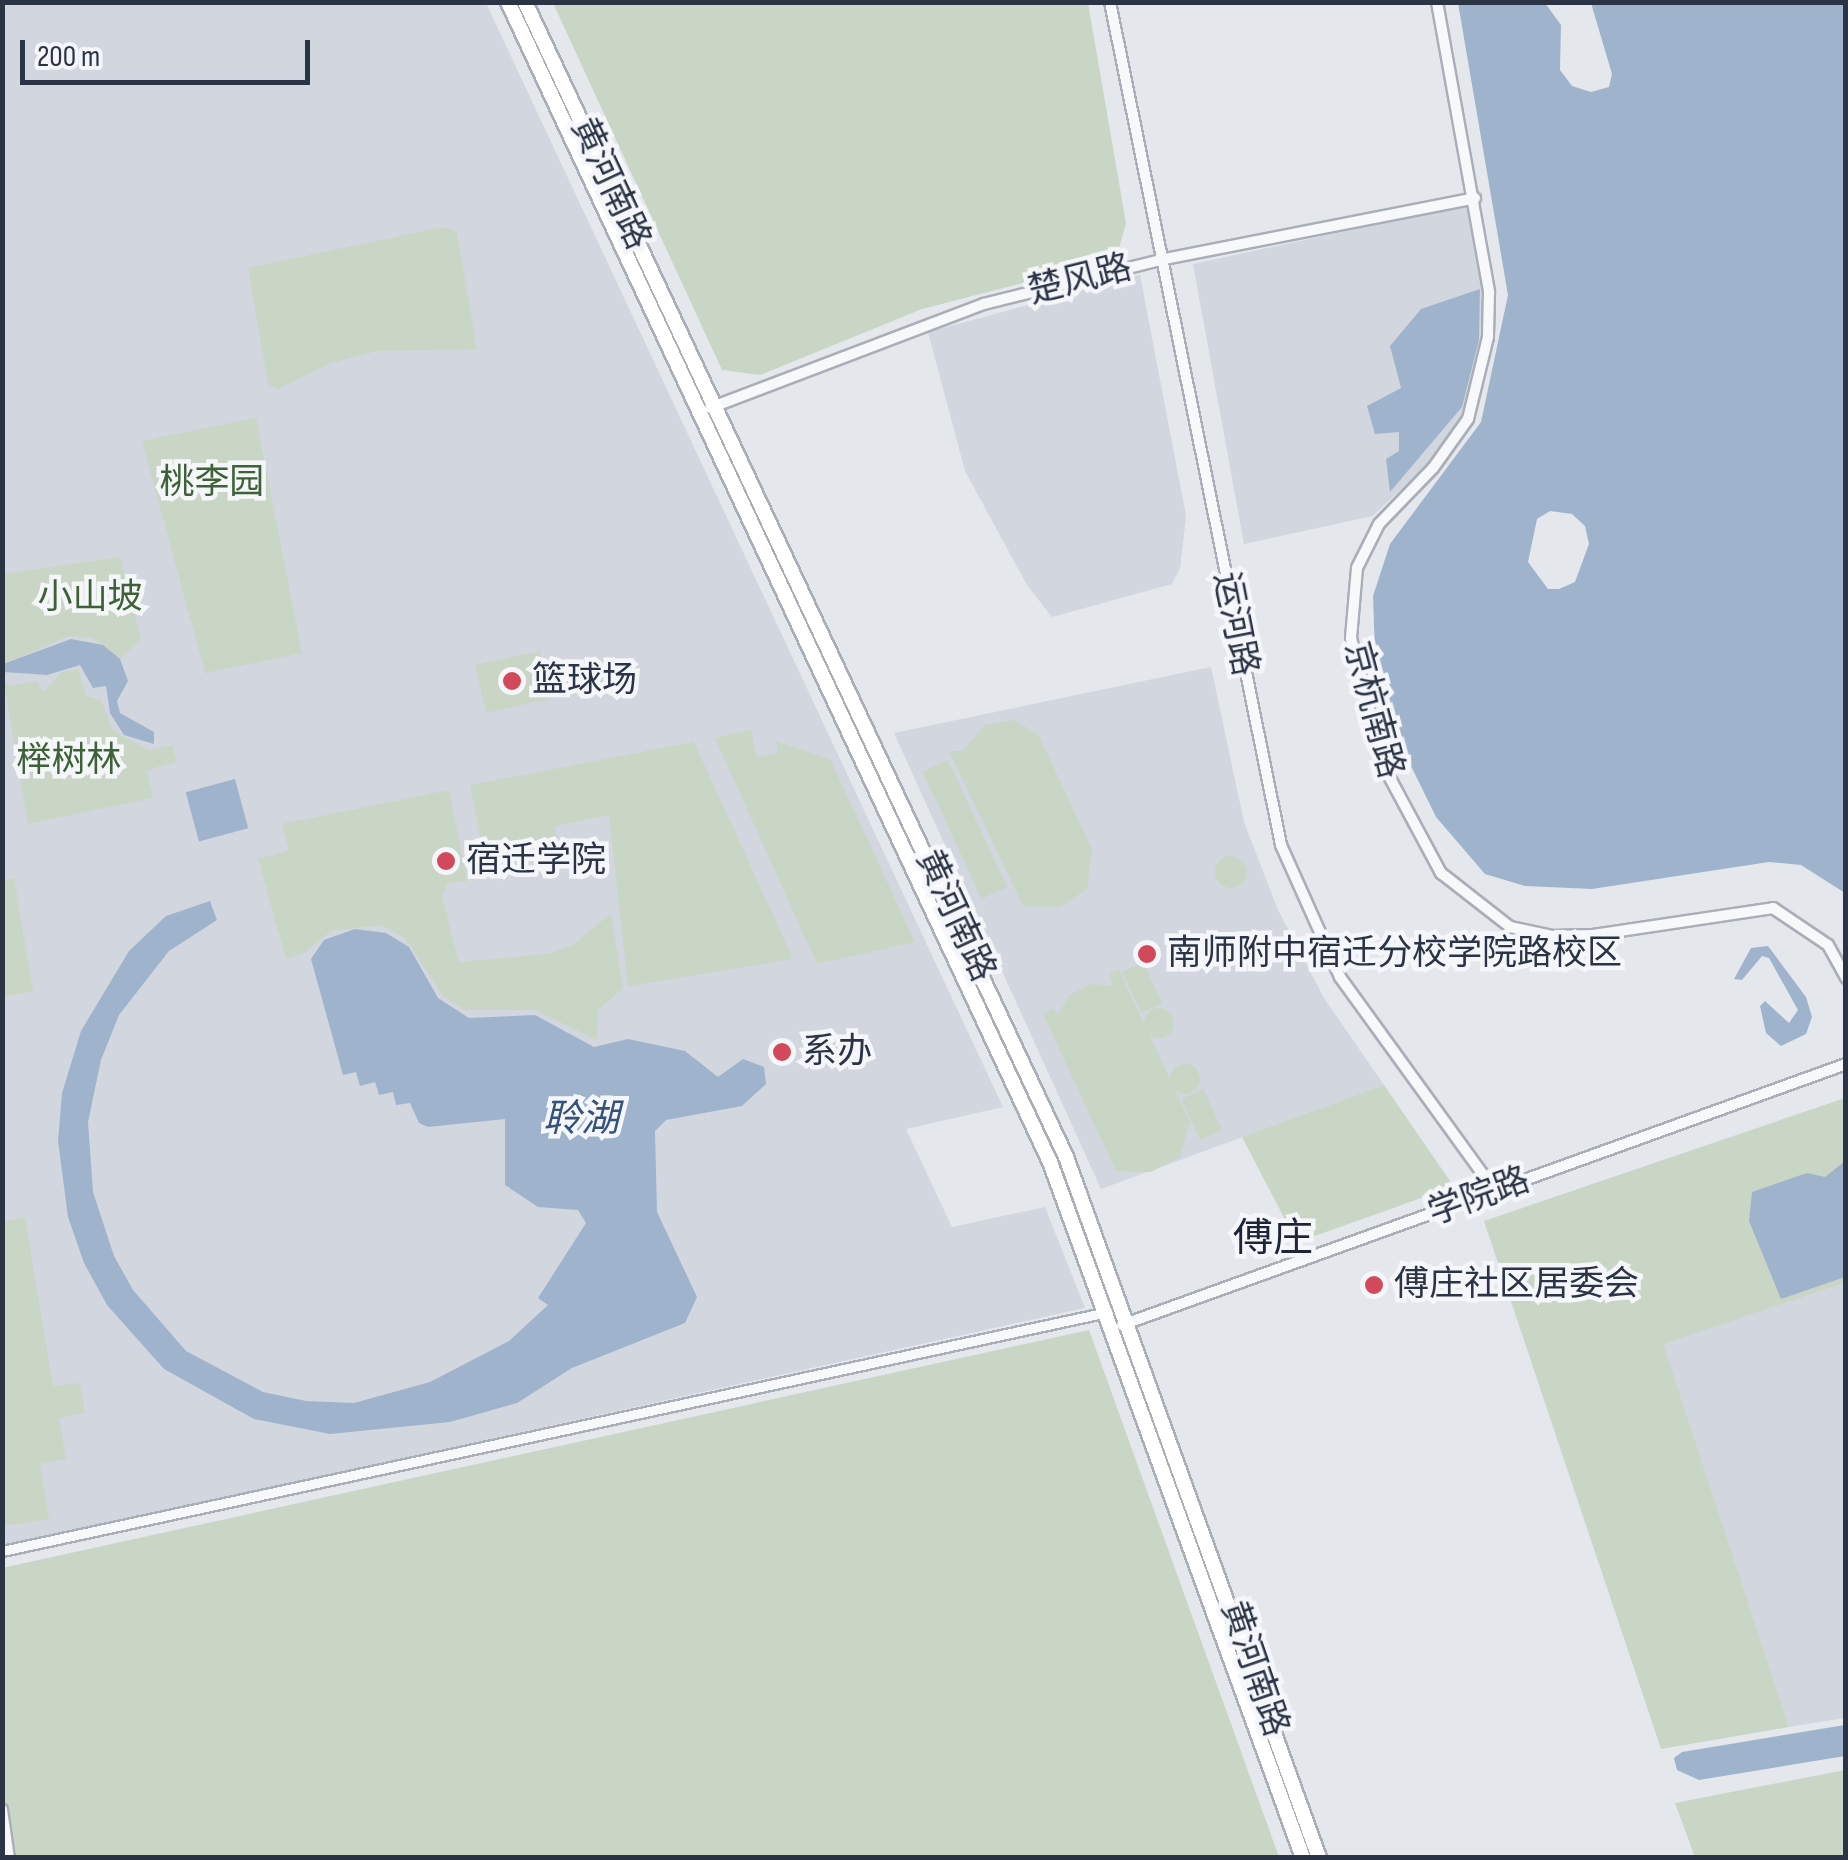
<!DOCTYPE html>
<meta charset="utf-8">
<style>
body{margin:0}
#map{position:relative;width:1848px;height:1860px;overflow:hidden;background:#e4e7ec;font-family:"Sofia Sans Condensed","Noto Sans SC",sans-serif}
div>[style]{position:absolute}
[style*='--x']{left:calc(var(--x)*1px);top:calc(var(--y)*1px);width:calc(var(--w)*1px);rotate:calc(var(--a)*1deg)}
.built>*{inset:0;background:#d2d6de}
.green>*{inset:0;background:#c9d6c5;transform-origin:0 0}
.round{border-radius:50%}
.water>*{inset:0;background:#9fb4cc;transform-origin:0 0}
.roads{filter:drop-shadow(2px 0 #a9aeb7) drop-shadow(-2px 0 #a9aeb7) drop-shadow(0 2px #a9aeb7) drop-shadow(0 -2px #a9aeb7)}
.minor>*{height:9px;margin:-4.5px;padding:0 4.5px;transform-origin:4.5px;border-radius:4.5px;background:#f7f8fa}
.tertiary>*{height:10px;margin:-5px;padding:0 5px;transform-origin:5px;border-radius:5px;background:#f7f8fa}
.primary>*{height:14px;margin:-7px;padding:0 7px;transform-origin:7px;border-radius:7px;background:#fff}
.dots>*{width:28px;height:28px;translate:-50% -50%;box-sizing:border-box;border:5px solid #f4f6f9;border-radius:50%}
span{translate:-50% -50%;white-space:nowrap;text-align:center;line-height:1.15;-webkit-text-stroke:9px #f4f6f9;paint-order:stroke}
.street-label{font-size:35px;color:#2b3445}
.park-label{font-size:35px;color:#3f6138}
.poi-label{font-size:35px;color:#2b3445}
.left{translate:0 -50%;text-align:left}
.water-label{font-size:38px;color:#34527a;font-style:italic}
.quarter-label{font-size:40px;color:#1d2536}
.frame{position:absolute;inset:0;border:5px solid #2b3445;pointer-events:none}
.scale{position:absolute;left:20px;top:40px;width:290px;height:45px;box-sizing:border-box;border:5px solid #2b3445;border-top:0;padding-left:12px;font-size:30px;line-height:35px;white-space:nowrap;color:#2b3445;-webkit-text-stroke:8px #f4f6f9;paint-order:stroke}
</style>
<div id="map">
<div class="built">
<div style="clip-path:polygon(2px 3px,486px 3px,1003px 1107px,906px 1129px,952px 1227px,1045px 1207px,1085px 1308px,3px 1546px)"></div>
<div style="clip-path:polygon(1472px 204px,1485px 315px,1463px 415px,1429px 462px,1373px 516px,1244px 544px,1193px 264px)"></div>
<div style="clip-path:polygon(1140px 275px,1186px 516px,1180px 568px,1172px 584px,1052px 617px,1027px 585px,965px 471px,928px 332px)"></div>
<div style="clip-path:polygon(1211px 667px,1244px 822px,1278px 910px,1324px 998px,1384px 1085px,1101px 1189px,894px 733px)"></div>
<div style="clip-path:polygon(1845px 1283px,1845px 1718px,1789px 1727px,1662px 1344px)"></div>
</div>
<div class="green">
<div style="clip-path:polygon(553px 3px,1088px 3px,1126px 223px,1116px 259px,922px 309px,760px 375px,722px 370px)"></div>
<div style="clip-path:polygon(443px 227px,457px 232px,477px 349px,377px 351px,331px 363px,278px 389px,268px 384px,248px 268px)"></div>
<div style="clip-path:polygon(256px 418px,302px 653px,205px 673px,142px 441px)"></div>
<div style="clip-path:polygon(120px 557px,141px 639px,120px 659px,93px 638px,69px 636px,3px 664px,3px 574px)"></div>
<div style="left:540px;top:651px;width:49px;height:66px;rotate:78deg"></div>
<div style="clip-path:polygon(78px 669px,86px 696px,101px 700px,113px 731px,149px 750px,172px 745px,177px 762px,147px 770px,153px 798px,28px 824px,3px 677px,8px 686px,37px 681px,44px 691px,62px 672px)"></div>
<div style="clip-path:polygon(1013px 720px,1038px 734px,1092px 849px,1087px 889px,1060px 907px,1023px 906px,949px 751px,962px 751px,985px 725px)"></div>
<div style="clip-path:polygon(751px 730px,757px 757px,778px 753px,776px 741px,830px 759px,915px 942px,817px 964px,715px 738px)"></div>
<div style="clip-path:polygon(694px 742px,793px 959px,628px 986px,609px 815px,555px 826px,557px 839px,483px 853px,470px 785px)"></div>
<div style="left:948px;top:760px;width:140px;height:28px;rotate:65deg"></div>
<div style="clip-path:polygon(449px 790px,467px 881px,448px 883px,442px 895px,459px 962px,548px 954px,573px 945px,611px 913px,623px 988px,598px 1010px,597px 1040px,535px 1010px,464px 1010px,443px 996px,405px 938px,381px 925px,331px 931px,304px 953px,286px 959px,258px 859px,289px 850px,282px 824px)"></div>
<div class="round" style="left:1215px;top:856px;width:32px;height:32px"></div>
<div style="clip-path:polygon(14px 878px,33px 991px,3px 997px,3px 880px)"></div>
<div style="left:1143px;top:962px;width:45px;height:23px;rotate:65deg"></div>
<div style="clip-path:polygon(1119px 970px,1190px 1122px,1180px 1157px,1151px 1172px,1116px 1171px,1043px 1014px,1054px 1008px,1058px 1015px,1069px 995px,1092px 984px,1113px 986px,1109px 974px)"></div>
<div class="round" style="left:1144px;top:1008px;width:30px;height:30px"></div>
<div class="round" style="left:1170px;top:1064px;width:30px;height:30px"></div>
<div style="clip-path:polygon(1384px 1085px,1450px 1181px,1438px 1192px,1312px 1237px,1293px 1235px,1242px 1137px)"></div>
<div style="left:1203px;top:1089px;width:45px;height:24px;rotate:65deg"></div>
<div style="clip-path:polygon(1845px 1098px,1845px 1283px,1663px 1344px,1789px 1727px,1661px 1749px,1484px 1221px)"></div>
<div style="clip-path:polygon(25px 1217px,53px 1386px,80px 1383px,85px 1413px,59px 1418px,66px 1459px,40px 1464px,49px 1519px,3px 1526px,3px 1222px)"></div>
<div style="clip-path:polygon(1089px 1330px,1279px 1857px,3px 1857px,2px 1568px)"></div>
<div style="clip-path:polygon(1845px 1770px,1845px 1857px,1695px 1857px,1675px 1803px)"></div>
</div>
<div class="water">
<div style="clip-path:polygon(evenodd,1458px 3px,1545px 3px,1561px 25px,1560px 70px,1572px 86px,1591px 92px,1609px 87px,1612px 74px,1591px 3px,1845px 3px,1845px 893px,1801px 865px,1769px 862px,1592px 889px,1525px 886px,1485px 874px,1436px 817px,1411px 766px,1375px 653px,1373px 596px,1390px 544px,1481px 422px,1508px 295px,1458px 3px,1550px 511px,1572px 514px,1585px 526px,1589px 544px,1575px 582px,1559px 589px,1548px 589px,1528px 562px,1537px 519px,1550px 511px)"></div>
<div style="clip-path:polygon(1480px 289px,1479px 340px,1462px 407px,1390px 492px,1386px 459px,1399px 451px,1399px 432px,1375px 434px,1367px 406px,1401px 388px,1390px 346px,1421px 309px)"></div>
<div style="clip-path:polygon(71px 639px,103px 645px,120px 659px,128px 681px,117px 701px,120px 713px,154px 732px,154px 744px,124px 735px,110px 713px,106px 686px,93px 688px,80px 665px,47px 675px,3px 672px,3px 664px)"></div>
<div style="left:235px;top:779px;width:51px;height:51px;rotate:75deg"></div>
<div style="clip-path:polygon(210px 901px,217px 920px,169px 951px,119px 1015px,101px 1060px,88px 1122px,93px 1192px,114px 1256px,133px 1290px,186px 1351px,263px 1392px,306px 1401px,354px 1403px,430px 1382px,509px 1341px,548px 1305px,538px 1298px,586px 1223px,578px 1210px,538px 1207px,505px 1185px,505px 1119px,428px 1127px,419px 1123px,410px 1103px,396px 1105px,393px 1092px,379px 1095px,375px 1082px,360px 1086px,356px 1072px,343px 1075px,311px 959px,324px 940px,355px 929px,386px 933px,409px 947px,438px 998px,469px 1018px,535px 1015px,594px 1047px,628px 1039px,685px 1051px,718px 1077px,743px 1059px,764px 1067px,766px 1084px,742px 1106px,666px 1120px,655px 1131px,657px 1212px,697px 1297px,685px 1323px,572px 1368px,517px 1403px,450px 1422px,330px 1434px,254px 1419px,164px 1369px,107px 1305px,84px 1263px,68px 1217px,58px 1141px,62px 1093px,81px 1031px,129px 951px,166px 916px)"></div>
<div style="clip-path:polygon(1768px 946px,1806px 997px,1812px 1017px,1806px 1034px,1781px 1046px,1766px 1033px,1760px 1006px,1765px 1001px,1789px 1023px,1798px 1010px,1769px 958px,1762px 956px,1742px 980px,1734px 979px,1751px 948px)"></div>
<div style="clip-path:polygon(1845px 1161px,1845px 1277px,1781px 1299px,1749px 1221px,1752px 1192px,1807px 1173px,1825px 1177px)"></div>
<div style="clip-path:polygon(1845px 1725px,1845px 1756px,1699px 1780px,1677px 1770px,1674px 1758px,1682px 1752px)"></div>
</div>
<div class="roads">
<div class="minor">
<div style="--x:2;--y:1551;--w:1131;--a:-12.2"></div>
<div style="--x:2;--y:1809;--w:49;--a:81.9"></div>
</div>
<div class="tertiary">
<div style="--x:1110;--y:2;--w:860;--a:78.53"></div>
<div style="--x:1281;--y:845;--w:145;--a:65.9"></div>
<div style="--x:1340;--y:977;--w:264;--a:54.1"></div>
<div style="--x:1437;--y:2;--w:295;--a:79.8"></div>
<div style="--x:1489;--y:292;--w:45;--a:91.3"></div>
<div style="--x:1488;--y:337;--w:84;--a:103.7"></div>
<div style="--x:1468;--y:419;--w:60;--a:125.5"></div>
<div style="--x:1433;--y:468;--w:78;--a:134"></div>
<div style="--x:1379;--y:524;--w:49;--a:116.6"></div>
<div style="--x:1357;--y:568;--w:70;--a:94.9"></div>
<div style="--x:1351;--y:638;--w:131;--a:75.9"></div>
<div style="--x:1383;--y:765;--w:123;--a:61.8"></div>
<div style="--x:1441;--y:873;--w:88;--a:38"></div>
<div style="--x:1510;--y:927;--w:43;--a:12.1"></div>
<div style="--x:1552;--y:936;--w:41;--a:-1.4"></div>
<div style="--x:1593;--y:935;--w:182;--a:-8.5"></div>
<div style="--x:1773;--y:908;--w:66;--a:33.9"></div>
<div style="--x:1828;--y:945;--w:38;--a:61"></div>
<div style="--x:710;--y:408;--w:293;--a:-20.8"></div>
<div style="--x:984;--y:304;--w:181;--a:-14"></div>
<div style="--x:1160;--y:260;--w:321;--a:-11.1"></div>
<div style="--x:1122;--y:1325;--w:770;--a:-19.82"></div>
</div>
<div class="primary">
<div style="--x:508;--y:2;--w:1280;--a:64.96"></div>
<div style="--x:1050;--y:1162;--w:741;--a:70.02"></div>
<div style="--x:525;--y:2;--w:1275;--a:64.9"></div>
<div style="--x:1066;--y:1157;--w:745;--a:70.15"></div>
</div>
</div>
<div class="dots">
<div style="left:512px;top:681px;background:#d1495b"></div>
<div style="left:446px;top:861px;background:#d1495b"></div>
<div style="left:1147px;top:954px;background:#d1495b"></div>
<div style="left:782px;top:1052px;background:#d1495b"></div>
<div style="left:1374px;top:1285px;background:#d1495b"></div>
</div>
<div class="street-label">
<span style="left:610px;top:184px;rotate:65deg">黄河南路</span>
<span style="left:1080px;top:280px;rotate:-14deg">楚风路</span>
<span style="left:1235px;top:624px;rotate:79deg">运河路</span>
<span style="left:1373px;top:710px;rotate:75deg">京杭南路</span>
<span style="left:955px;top:916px;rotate:65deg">黄河南路</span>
<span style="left:1479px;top:1197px;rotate:-20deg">学院路</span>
<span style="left:1254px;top:1669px;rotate:71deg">黄河南路</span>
</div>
<div class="park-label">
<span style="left:212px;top:483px">桃李园</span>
<span style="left:90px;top:598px">小山坡</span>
<span style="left:69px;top:761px">榉树林</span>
</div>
<div class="poi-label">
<span class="left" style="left:532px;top:681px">篮球场</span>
<span class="left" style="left:466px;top:861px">宿迁学院</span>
<span class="left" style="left:1167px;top:954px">南师附中宿迁分校学院路校区</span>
<span class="left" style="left:802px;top:1052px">系办</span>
<span class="left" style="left:1394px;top:1285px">傅庄社区居委会</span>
</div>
<div class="water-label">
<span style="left:581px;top:1120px">聆湖</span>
</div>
<div class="quarter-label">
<span style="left:1273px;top:1239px">傅庄</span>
</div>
<div class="frame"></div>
<div class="scale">200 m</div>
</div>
